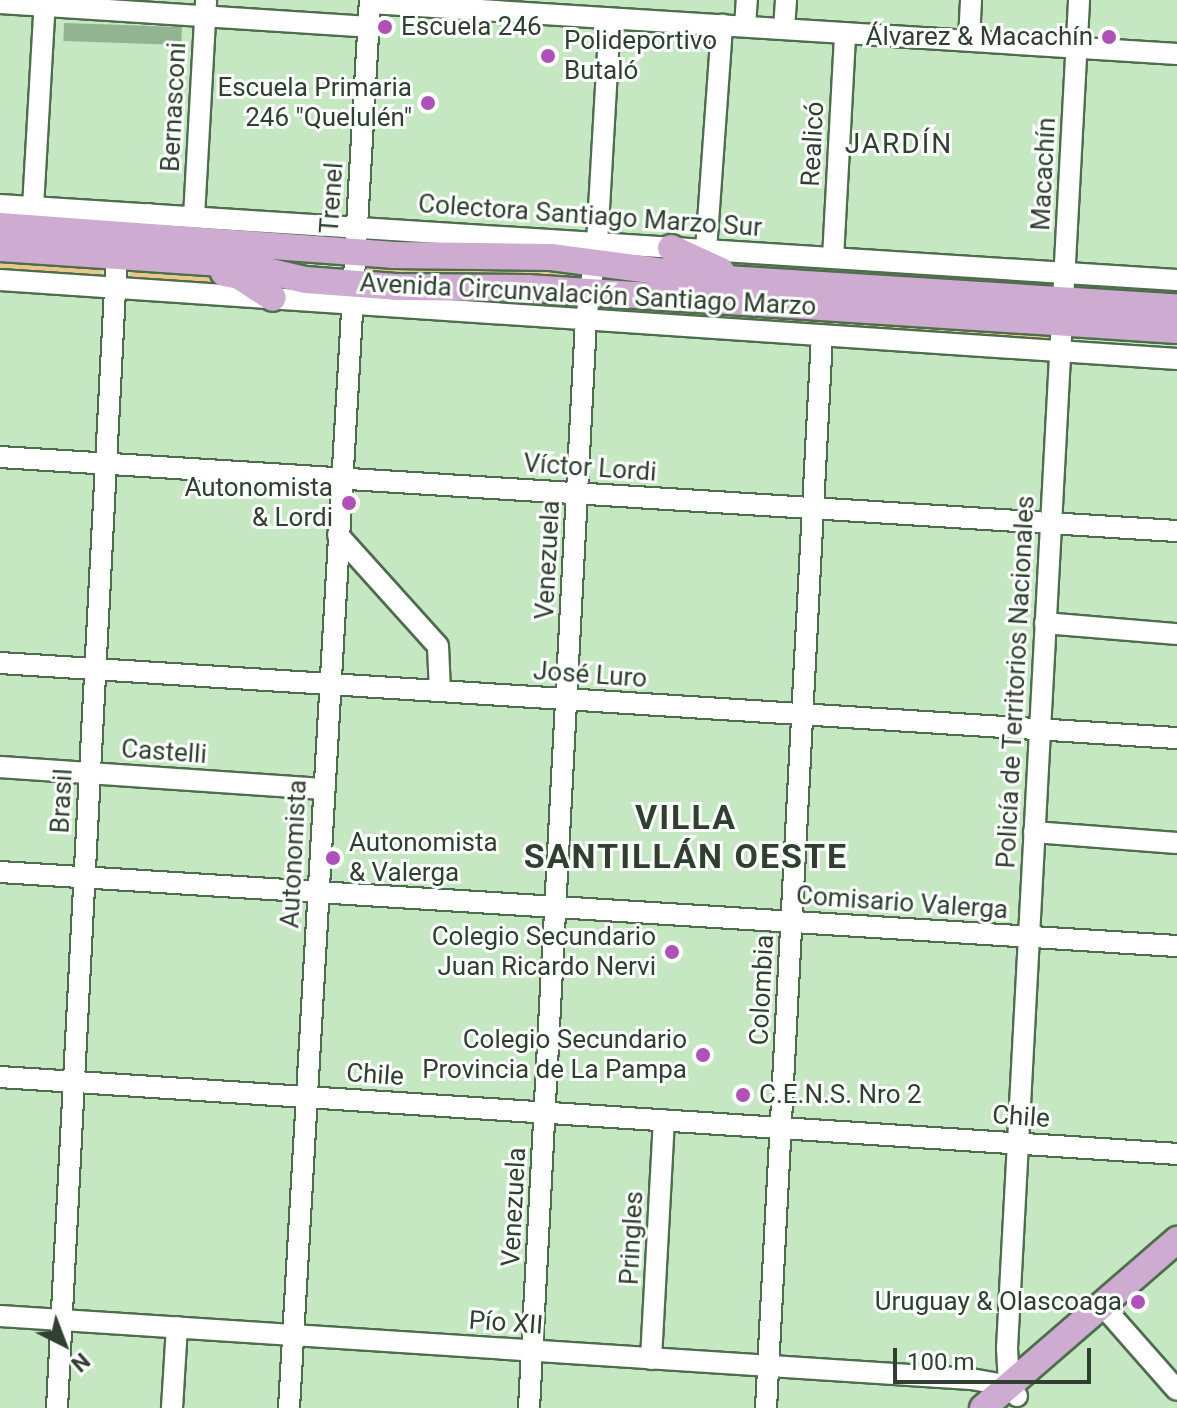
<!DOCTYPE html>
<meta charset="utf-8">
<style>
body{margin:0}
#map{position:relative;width:1177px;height:1408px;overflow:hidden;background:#c5e8c3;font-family:Roboto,sans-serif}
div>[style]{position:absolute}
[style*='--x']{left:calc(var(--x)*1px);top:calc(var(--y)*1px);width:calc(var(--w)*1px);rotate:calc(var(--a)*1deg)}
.green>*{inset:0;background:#e8c889;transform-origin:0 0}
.building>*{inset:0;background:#93b491;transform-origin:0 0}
.roads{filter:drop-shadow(2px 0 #4e6d4d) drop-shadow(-2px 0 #4e6d4d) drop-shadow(0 2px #4e6d4d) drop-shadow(0 -2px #4e6d4d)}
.minor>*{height:20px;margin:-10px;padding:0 10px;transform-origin:10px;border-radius:10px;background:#fff}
.major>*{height:26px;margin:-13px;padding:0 13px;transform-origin:13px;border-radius:13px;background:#ceacd1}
.dots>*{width:22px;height:22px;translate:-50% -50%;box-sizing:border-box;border:4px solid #fbfffb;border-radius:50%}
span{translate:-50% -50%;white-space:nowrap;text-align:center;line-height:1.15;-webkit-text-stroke:6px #fbfffb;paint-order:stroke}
.poi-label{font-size:26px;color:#313f30}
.left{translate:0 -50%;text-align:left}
.right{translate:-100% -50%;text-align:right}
.street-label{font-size:26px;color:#313f30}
.neighbourhood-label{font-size:28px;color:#313f30;letter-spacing:2px}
.district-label{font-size:34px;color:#313f30;font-weight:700;letter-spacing:2px}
.north{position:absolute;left:24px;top:1304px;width:80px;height:80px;-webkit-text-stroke:6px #fbfffb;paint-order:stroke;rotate:138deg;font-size:22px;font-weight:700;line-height:32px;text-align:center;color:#313f30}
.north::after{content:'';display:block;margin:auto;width:28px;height:36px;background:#313f30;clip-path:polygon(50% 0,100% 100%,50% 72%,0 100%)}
.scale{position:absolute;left:893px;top:1348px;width:198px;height:36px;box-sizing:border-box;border:4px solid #313f30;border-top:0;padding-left:10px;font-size:24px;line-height:28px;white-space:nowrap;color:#313f30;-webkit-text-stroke:6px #fbfffb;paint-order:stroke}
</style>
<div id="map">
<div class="green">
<div style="clip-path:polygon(0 255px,102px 265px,101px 278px,0 274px)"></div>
<div style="clip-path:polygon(700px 255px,1052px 279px,1051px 290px,716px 266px)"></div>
<div style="left:366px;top:261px;width:214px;height:15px;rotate:2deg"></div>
<div style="clip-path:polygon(131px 266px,225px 276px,249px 287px,129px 281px)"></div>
<div style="clip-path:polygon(601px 304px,1050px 331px,1050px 342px,601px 310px)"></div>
</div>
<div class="building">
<div style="left:64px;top:23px;width:118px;height:18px;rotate:2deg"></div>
</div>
<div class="roads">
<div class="minor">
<div style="--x:0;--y:3;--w:370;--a:3.7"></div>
<div style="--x:370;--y:3;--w:809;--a:3.62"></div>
<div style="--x:745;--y:26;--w:26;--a:-86"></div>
<div style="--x:784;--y:29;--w:29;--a:-86"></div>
<div style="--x:969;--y:40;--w:40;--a:-87.1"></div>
<div style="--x:0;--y:205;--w:1179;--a:3.65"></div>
<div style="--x:33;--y:207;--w:207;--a:-86.7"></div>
<div style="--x:194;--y:217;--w:217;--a:-86.8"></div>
<div style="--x:706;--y:250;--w:226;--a:-85.9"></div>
<div style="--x:833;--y:258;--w:225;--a:-86.9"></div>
<div style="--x:0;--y:280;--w:1180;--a:3.84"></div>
<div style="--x:0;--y:457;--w:1179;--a:3.6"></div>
<div style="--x:338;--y:535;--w:149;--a:48"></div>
<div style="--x:438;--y:646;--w:45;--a:87.5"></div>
<div style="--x:1045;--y:623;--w:132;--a:4.8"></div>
<div style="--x:0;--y:663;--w:1179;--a:3.65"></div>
<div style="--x:0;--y:767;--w:325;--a:3.9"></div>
<div style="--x:1034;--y:832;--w:143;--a:4.4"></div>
<div style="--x:0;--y:872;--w:1179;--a:3.6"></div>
<div style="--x:0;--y:1077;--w:1180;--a:3.74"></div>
<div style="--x:1102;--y:1305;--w:113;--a:48.6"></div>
<div style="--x:0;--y:1316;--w:973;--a:3.71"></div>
<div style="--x:971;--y:1379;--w:39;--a:10"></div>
<div style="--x:651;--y:1359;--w:239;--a:-86.9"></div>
<div style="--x:1017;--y:1396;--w:13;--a:-129"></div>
<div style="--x:1009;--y:1386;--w:38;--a:-93"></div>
<div style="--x:1007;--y:1348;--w:1350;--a:-86.94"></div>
<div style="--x:57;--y:1408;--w:1176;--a:-87.03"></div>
<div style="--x:118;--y:234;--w:16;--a:-50"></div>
<div style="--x:128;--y:222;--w:22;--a:-21"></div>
<div style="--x:172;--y:1408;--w:81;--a:-86.5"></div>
<div style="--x:289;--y:1408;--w:1410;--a:-86.71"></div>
<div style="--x:529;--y:1408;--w:1090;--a:-87"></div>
<div style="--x:586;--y:319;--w:77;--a:-81.8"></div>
<div style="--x:597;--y:243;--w:225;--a:-86.7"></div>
<div style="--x:766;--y:1408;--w:1074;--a:-87.01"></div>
</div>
<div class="major">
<div style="--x:0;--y:226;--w:393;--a:4.2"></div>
<div style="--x:392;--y:255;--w:159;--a:0.7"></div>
<div style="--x:551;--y:257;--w:160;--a:7.5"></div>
<div style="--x:710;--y:278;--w:468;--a:3.6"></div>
<div style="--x:0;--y:248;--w:237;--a:3.9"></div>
<div style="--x:236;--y:264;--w:72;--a:12.9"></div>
<div style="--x:306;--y:280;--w:90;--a:4.4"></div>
<div style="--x:396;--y:287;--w:131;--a:0.4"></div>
<div style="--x:527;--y:288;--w:651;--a:3.7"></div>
<div style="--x:671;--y:248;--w:55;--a:24.7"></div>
<div style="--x:224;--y:273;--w:15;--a:11"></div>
<div style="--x:239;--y:276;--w:40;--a:32.9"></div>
<div style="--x:983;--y:1408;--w:257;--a:-40.9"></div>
</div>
</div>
<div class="dots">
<div style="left:385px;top:27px;background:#b051ba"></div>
<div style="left:1109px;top:37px;background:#b051ba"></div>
<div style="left:548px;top:56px;background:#b051ba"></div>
<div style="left:428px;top:103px;background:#b051ba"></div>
<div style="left:349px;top:503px;background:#b051ba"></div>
<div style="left:333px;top:858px;background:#b051ba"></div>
<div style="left:672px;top:952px;background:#b051ba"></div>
<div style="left:703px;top:1055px;background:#b051ba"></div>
<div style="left:743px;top:1095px;background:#b051ba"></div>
<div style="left:1138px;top:1302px;background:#b051ba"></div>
</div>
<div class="poi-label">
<span class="left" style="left:401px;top:27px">Escuela 246</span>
<span class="right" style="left:1093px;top:37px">Álvarez &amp; Macachín</span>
<span class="left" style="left:564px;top:56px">Polideportivo<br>Butaló</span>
<span class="right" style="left:412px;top:103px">Escuela Primaria<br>246 "Quelulén"</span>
<span class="right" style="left:333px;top:503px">Autonomista<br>&amp; Lordi</span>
<span class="left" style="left:349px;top:858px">Autonomista<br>&amp; Valerga</span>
<span class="right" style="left:656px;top:952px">Colegio Secundario<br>Juan Ricardo Nervi</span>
<span class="right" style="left:687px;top:1055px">Colegio Secundario<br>Provincia de La Pampa</span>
<span class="left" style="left:759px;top:1095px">C.E.N.S. Nro 2</span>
<span class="right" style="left:1122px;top:1302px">Uruguay &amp; Olascoaga</span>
</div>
<div class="street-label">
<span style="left:174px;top:107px;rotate:-87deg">Bernasconi</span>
<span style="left:813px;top:144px;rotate:-87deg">Realicó</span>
<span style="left:1044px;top:174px;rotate:-87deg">Macachín</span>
<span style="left:332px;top:198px;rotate:-86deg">Trenel</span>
<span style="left:590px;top:216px;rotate:4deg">Colectora Santiago Marzo Sur</span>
<span style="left:588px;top:295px;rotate:3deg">Avenida Circunvalación Santiago Marzo</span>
<span style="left:590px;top:468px;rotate:4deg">Víctor Lordi</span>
<span style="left:548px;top:560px;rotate:-87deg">Venezuela</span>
<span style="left:590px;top:675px;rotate:4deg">José Luro</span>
<span style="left:1016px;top:682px;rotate:-87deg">Policía de Territorios Nacionales</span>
<span style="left:164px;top:752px;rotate:4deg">Castelli</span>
<span style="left:62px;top:801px;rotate:-87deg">Brasil</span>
<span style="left:294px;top:854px;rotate:-87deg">Autonomista</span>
<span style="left:902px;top:903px;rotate:4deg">Comisario Valerga</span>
<span style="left:762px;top:990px;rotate:-87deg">Colombia</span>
<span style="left:375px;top:1075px;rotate:4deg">Chile</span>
<span style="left:1021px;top:1117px;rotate:4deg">Chile</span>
<span style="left:514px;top:1207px;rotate:-87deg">Venezuela</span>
<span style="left:632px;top:1238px;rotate:-87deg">Pringles</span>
<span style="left:506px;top:1323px;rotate:4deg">Pío XII</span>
</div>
<div class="neighbourhood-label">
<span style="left:899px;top:144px">JARDÍN</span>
</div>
<div class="district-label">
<span style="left:686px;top:837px">VILLA<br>SANTILLÁN OESTE</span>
</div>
<div class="north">N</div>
<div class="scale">100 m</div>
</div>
